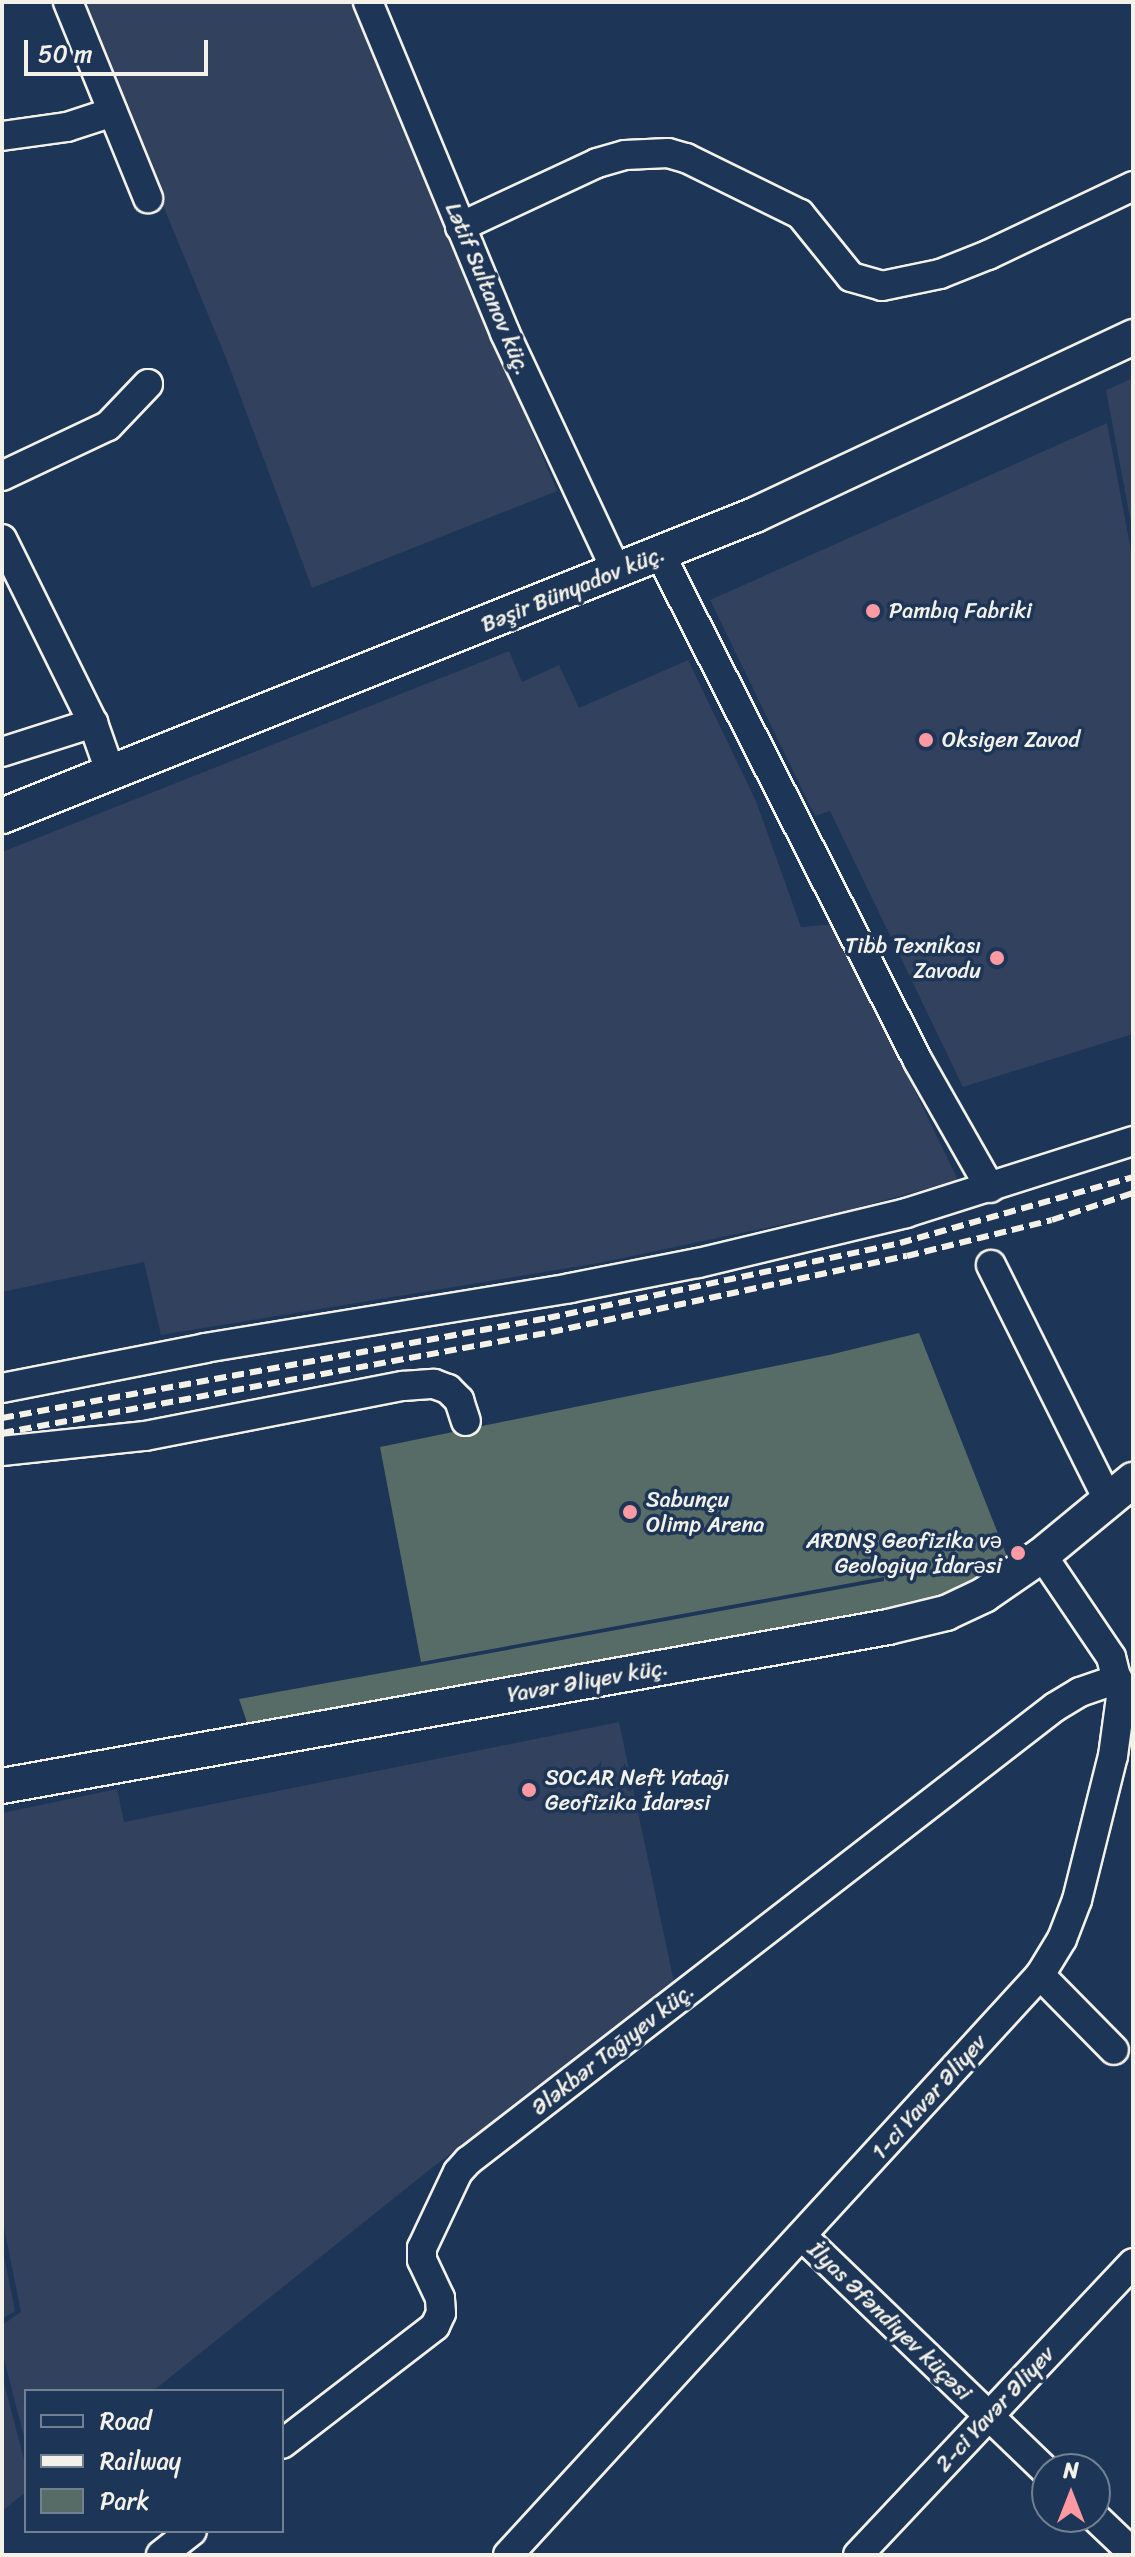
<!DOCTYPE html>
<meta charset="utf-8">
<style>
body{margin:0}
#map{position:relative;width:1135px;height:2557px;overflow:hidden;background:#1d3557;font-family:Sriracha,sans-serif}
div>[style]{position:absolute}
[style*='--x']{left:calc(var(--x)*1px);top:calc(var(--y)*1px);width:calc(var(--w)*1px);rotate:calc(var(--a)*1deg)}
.built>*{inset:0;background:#31415e}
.green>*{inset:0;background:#576c67}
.roads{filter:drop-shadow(2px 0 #f4f1e8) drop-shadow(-2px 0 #f4f1e8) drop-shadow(0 2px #f4f1e8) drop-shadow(0 -2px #f4f1e8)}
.minor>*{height:28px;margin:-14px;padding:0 14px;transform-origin:14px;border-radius:14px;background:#1d3557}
.tertiary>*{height:34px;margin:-17px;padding:0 17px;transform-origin:17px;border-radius:17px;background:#1d3557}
.rail>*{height:6px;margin-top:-3px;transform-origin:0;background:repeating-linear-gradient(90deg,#f4f1e8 0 12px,transparent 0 18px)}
.dots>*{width:22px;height:22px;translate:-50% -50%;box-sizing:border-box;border:4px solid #1d3557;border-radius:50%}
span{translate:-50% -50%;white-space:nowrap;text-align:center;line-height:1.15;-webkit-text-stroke:7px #1d3557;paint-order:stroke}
.street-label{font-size:22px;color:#f4f1e8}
.poi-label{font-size:22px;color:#f4f1e8}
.left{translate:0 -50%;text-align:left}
.right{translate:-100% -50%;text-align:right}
.frame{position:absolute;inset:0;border:4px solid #f4f1e8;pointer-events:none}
.legend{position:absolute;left:24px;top:2389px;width:260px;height:144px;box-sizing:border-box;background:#1d3557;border:2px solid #738091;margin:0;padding:10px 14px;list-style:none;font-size:24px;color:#f4f1e8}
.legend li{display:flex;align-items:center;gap:16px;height:40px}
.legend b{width:40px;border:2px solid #738091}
.north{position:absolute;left:1031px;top:2453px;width:80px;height:80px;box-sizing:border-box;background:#1d3557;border:2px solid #738091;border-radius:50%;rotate:0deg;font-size:22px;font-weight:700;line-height:32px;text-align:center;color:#f4f1e8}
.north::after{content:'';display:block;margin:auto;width:28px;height:36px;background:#ff9aa2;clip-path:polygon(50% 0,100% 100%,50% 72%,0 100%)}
.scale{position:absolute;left:24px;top:40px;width:184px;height:36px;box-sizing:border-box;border:4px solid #f4f1e8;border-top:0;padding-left:10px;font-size:24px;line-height:28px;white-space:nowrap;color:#f4f1e8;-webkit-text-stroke:6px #1d3557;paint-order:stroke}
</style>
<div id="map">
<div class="built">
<div style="clip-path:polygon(79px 2px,352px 2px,557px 491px,312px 588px,226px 358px)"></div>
<div style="clip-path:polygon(1133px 378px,1133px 534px,1106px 390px)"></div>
<div style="clip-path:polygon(1107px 423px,1133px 561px,1133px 1034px,963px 1087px,830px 811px,815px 816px,710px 600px)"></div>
<div style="clip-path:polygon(509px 651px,522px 682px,559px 665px,579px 708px,688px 660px,756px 801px,801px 927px,834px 924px,958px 1180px,846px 1211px,599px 1263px,161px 1335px,144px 1262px,2px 1292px,2px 852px)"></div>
<div style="clip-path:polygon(619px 1722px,675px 1987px,433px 2167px,153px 2391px,26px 2391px,26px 2445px,2px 2351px,2px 2325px,21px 2312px,2px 2218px,2px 1813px,117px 1789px,124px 1822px)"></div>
<div style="clip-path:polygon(2px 2245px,15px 2311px,2px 2319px)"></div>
<div style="clip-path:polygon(2px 2375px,26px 2467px,26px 2492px,2px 2511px)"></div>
</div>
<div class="green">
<div style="clip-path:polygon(919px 1333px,1008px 1559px,963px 1589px,911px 1610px,250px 1731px,239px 1699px,884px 1581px,884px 1577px,421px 1662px,380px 1447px,829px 1355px)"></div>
</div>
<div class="roads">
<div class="minor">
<div style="--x:68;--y:2;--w:212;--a:67.8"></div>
<div style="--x:368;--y:2;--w:358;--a:67.5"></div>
<div style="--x:505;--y:333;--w:264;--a:64.9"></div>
<div style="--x:2;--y:136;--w:66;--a:-7.9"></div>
<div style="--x:67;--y:127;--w:48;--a:-18.1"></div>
<div style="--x:460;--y:227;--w:151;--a:-25"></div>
<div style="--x:597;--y:163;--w:29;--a:-16"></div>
<div style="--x:625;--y:155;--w:43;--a:-2.7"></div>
<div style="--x:668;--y:153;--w:19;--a:16"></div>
<div style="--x:686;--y:158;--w:127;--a:26.2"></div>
<div style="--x:800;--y:214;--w:81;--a:51"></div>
<div style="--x:851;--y:277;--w:32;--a:16"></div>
<div style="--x:882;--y:286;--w:59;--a:-11.7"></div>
<div style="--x:940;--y:274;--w:52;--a:-21.6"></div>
<div style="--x:988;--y:255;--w:161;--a:-25.4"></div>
<div style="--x:2;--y:476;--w:117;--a:-25.3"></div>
<div style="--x:108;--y:426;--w:58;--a:-46.4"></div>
<div style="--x:2;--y:539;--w:205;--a:63.7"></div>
<div style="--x:93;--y:723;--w:54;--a:70.6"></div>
<div style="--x:660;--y:554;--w:569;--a:63.03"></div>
<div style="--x:918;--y:1061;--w:146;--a:60.4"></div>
<div style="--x:2;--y:752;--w:96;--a:-17.7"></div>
<div style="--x:991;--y:1265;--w:263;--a:63.5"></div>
<div style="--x:2;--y:1388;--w:207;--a:-11.1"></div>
<div style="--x:205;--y:1348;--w:370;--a:-9.3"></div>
<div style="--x:570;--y:1288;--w:130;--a:-11.1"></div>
<div style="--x:698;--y:1263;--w:214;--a:-13.5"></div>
<div style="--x:906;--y:1213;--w:238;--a:-17.6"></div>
<div style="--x:2;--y:1451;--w:144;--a:-6"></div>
<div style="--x:145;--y:1436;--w:263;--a:-11"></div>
<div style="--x:403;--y:1386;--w:31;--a:-4"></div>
<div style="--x:434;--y:1384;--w:15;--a:20"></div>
<div style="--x:448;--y:1389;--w:16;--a:45"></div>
<div style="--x:459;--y:1400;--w:22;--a:72"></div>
<div style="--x:1040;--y:1975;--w:105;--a:45.4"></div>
<div style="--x:803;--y:2237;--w:339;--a:43.9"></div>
<div style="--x:282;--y:2444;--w:193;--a:-37.6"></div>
<div style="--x:435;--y:2326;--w:14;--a:-65"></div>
<div style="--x:441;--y:2313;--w:15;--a:-94"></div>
<div style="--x:440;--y:2298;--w:42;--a:-115.3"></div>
<div style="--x:422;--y:2260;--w:12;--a:-90"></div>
<div style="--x:422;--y:2248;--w:84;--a:-64.7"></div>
<div style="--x:458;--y:2172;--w:15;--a:-48"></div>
<div style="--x:468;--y:2161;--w:742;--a:-37.72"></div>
<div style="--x:1055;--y:1707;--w:29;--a:-31"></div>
<div style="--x:1080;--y:1692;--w:40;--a:-18.9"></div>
<div style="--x:1095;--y:2517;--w:52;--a:43.5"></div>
<div style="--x:161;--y:2555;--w:39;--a:-38"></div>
<div style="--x:508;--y:2555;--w:787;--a:-47.47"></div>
<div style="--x:1040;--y:1975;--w:42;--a:-58.6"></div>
<div style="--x:1062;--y:1939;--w:42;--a:-69"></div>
<div style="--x:1077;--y:1900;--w:148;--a:-76"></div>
<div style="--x:1113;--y:1756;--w:60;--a:-82.3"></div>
<div style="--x:1121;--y:1697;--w:41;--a:-104"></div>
<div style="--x:1111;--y:1657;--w:123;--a:-124.1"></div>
<div style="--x:858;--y:2555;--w:401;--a:-46.7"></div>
</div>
<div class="tertiary">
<div style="--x:2;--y:816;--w:811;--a:-21.79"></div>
<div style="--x:755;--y:515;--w:418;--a:-25.2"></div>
<div style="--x:2;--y:1786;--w:900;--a:-10.17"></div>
<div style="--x:888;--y:1627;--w:60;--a:-13.6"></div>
<div style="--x:946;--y:1613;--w:42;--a:-25.3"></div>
<div style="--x:984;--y:1595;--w:70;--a:-34.6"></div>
<div style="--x:1042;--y:1555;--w:118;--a:-39.5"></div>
</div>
</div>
<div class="rail">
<div style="--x:2;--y:1418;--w:555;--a:-10.38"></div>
<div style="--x:548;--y:1318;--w:360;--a:-12"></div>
<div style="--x:900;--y:1243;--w:242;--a:-15.8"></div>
<div style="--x:2;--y:1433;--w:558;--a:-10.42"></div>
<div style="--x:551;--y:1332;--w:364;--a:-12.1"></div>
<div style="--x:907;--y:1256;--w:149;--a:-13.9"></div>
<div style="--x:1052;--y:1220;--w:85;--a:-18.4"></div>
</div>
<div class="dots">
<div style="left:873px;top:611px;background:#ff9aa2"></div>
<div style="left:926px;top:740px;background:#ff9aa2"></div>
<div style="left:997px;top:958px;background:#ff9aa2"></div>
<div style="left:630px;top:1512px;background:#ff9aa2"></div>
<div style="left:1018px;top:1553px;background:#ff9aa2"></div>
<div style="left:529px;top:1790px;background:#ff9aa2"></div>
</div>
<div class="street-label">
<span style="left:488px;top:289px;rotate:67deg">Lətif Sultanov küç.</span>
<span style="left:573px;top:589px;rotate:-22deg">Bəşir Bünyadov küç.</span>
<span style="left:588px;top:1681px;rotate:-10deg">Yavər Əliyev küç.</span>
<span style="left:613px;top:2049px;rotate:-38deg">Ələkbər Tağıyev küç.</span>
<span style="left:929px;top:2097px;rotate:-48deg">1-ci Yavər Əliyev</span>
<span style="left:890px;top:2321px;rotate:44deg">İlyas Əfəndiyev küçəsi</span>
<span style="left:995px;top:2409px;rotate:-47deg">2-ci Yavər Əliyev</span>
</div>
<div class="poi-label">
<span class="left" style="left:889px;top:611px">Pambıq Fabriki</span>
<span class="left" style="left:942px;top:740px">Oksigen Zavod</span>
<span class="right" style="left:981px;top:958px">Tibb Texnikası<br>Zavodu</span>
<span class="left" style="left:646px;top:1512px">Sabunçu<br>Olimp Arena</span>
<span class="right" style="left:1002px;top:1553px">ARDNŞ Geofizika vә<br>Geologiya İdarәsi</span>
<span class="left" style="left:545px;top:1790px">SOCAR Neft Yatağı<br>Geofizika İdarəsi</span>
</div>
<div class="frame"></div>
<ul class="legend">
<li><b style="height:10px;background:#1d3557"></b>Road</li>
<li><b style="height:10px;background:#f4f1e8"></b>Railway</li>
<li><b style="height:22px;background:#576c67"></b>Park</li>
</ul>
<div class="north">N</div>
<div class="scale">50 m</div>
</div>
